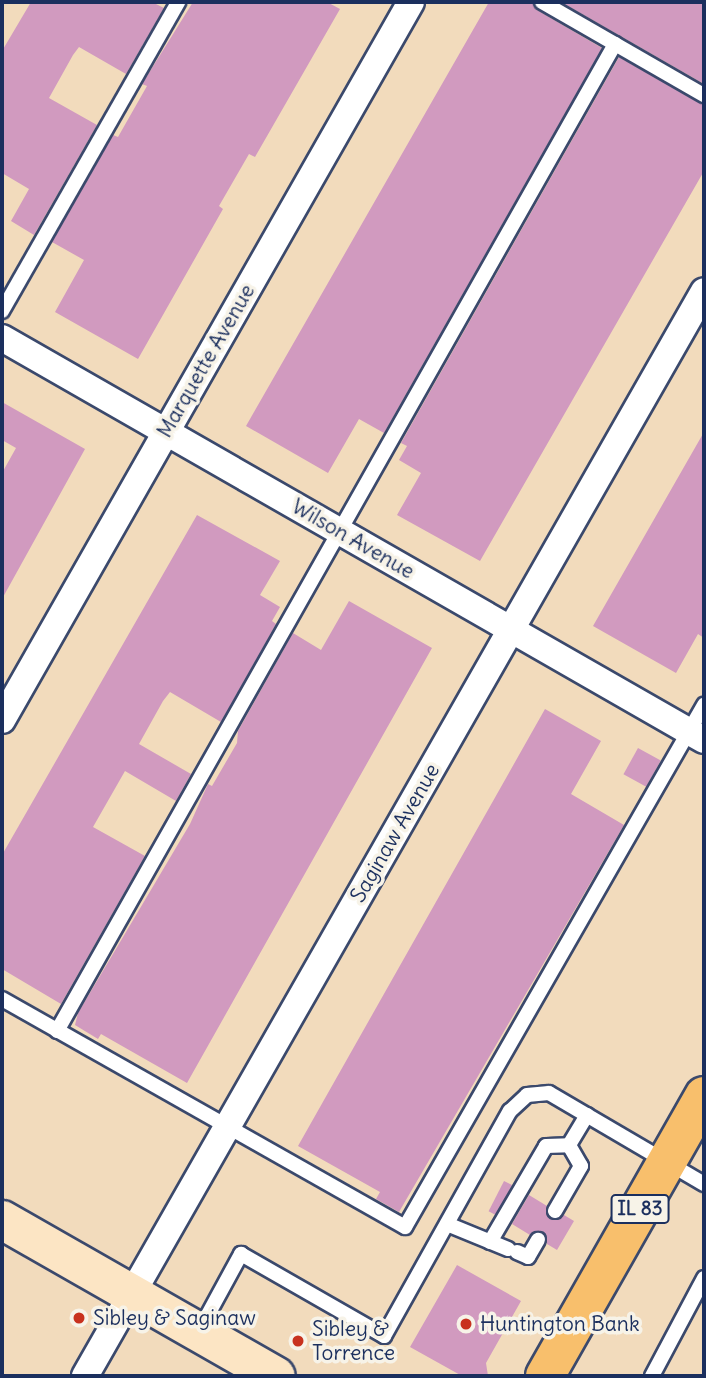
<!DOCTYPE html>
<style>
body{margin:0}
#map{position:relative;width:706px;height:1378px;overflow:hidden;background:#f2dbbc;font-family:Delius,sans-serif}
div>[style]{position:absolute}
[style*='--x']{left:calc(var(--x)*1px);top:calc(var(--y)*1px);width:calc(var(--w)*1px);rotate:calc(var(--a)*1deg)}
.building>*{inset:0;background:#d19abf;transform-origin:0 0}
.roads{filter:drop-shadow(2px 0 #3b496c) drop-shadow(-2px 0 #3b496c) drop-shadow(0 2px #3b496c) drop-shadow(0 -2px #3b496c)}
.lane>*{height:14px;margin:-7px;padding:0 7px;transform-origin:7px;border-radius:7px;background:#fff}
.street>*{height:26px;margin:-13px;padding:0 13px;transform-origin:13px;border-radius:13px;background:#fff}
.secondary>*{height:38px;margin:-19px;padding:0 19px;transform-origin:19px;border-radius:19px;background:#fce5c4}
.primary>*{height:38px;margin:-19px;padding:0 19px;transform-origin:19px;border-radius:19px;background:#f8bf6c}
.dots>*{width:19px;height:19px;translate:-50% -50%;box-sizing:border-box;border:4px solid #f7f3e8;border-radius:50%}
span{translate:-50% -50%;white-space:nowrap;text-align:center;line-height:1.15;-webkit-text-stroke:7px #f7f3e8;paint-order:stroke}
.shield-label span{padding:2px 5px;background:#f7f3e8;border:2px solid;border-radius:5px;-webkit-text-stroke-width:0}
.shield-label{font-size:19px;color:#1b2f5e;font-weight:700}
.street-label{font-size:21px;color:#1b2f5e}
.poi-label{font-size:21px;color:#1b2f5e}
.left{translate:0 -50%;text-align:left}
.frame{position:absolute;inset:0;border:4px solid #1b2f5e;pointer-events:none}
</style>
<div id="map">
<div class="building">
<div style="clip-path:polygon(31px 2px,152px 2px,164px 8px,126px 74px,79px 47px,73px 55px,49px 98px,97px 125px,34px 235px,11px 221px,29px 189px,2px 173px,2px 51px)"></div>
<div style="clip-path:polygon(193px 2px,327px 2px,340px 9px,255px 157px,249px 154px,219px 206px,223px 209px,138px 359px,55px 312px,84px 260px,52px 242px,113px 135px,118px 137px,147px 86px,142px 84px)"></div>
<div style="clip-path:polygon(489px 2px,532px 2px,537px 10px,602px 48px,384px 433px,359px 419px,328px 473px,246px 426px)"></div>
<div style="clip-path:polygon(561px 2px,704px 2px,704px 84px)"></div>
<div style="clip-path:polygon(619px 57px,704px 105px,704px 171px,480px 561px,397px 515px,421px 473px,399px 460px,407px 446px,401px 443px)"></div>
<div style="clip-path:polygon(2px 402px,85px 449px,2px 599px,2px 473px,16px 448px,2px 440px)"></div>
<div style="clip-path:polygon(704px 432px,704px 638px,698px 634px,676px 673px,593px 626px)"></div>
<div style="clip-path:polygon(197px 515px,280px 561px,260px 595px,280px 607px,272px 621px,276px 624px,221px 722px,170px 692px,163px 701px,139px 744px,191px 774px,176px 801px,125px 771px,93px 827px,145px 856px,61px 1004px,2px 969px,2px 855px)"></div>
<div style="clip-path:polygon(349px 601px,432px 648px,187px 1083px,101px 1034px,98px 1039px,75px 1025px,78px 1013px,190px 824px,208px 784px,212px 786px,237px 743px,238px 731px,293px 633px,321px 650px)"></div>
<div style="clip-path:polygon(545px 709px,601px 741px,571px 794px,624px 825px,399px 1212px,376px 1199px,380px 1192px,298px 1146px)"></div>
<div style="left:638px;top:748px;width:26px;height:30px;rotate:29deg"></div>
<div style="left:504px;top:1181px;width:9px;height:34px;rotate:27deg"></div>
<div style="clip-path:polygon(529px 1195px,547px 1206px,550px 1219px,564px 1215px,574px 1221px,557px 1250px,547px 1244px,542px 1231px,530px 1235px,512px 1224px)"></div>
<div style="clip-path:polygon(457px 1265px,521px 1301px,486px 1363px,488px 1376px,462px 1376px,410px 1347px)"></div>
</div>
<div class="roads">
<div class="lane">
<div style="--x:542;--y:2;--w:187;--a:29.9"></div>
<div style="--x:2;--y:311;--w:356;--a:-60.3"></div>
<div style="--x:2;--y:999;--w:463;--a:29.5"></div>
<div style="--x:405;--y:1227;--w:602;--a:-60.2"></div>
<div style="--x:57;--y:1031;--w:1134;--a:-60.52"></div>
<div style="--x:569;--y:1145;--w:35;--a:-59"></div>
<div style="--x:555;--y:1211;--w:52;--a:-60"></div>
<div style="--x:581;--y:1166;--w:24;--a:-120"></div>
<div style="--x:447;--y:1224;--w:66;--a:22.3"></div>
<div style="--x:490;--y:1242;--w:111;--a:-59.7"></div>
<div style="--x:546;--y:1146;--w:23;--a:-2"></div>
<div style="--x:517;--y:1252;--w:12;--a:24"></div>
<div style="--x:528;--y:1257;--w:20;--a:-60"></div>
<div style="--x:199;--y:1331;--w:88;--a:-61.4"></div>
<div style="--x:241;--y:1254;--w:165;--a:29.8"></div>
<div style="--x:384;--y:1336;--w:258;--a:-60.8"></div>
<div style="--x:510;--y:1111;--w:23;--a:-43"></div>
<div style="--x:527;--y:1095;--w:22;--a:-5"></div>
<div style="--x:549;--y:1093;--w:180;--a:30.4"></div>
<div style="--x:652;--y:1376;--w:111;--a:-62"></div>
</div>
<div class="street">
<div style="--x:2;--y:338;--w:809;--a:29.8"></div>
<div style="--x:2;--y:720;--w:826;--a:-60.33"></div>
<div style="--x:85;--y:1376;--w:1249;--a:-60.29"></div>
</div>
<div class="secondary">
<div style="--x:2;--y:1220;--w:315;--a:29.7"></div>
</div>
<div class="primary">
<div style="--x:545;--y:1376;--w:322;--a:-60.4"></div>
</div>
</div>
<div class="dots">
<div style="left:79px;top:1318px;background:#c8321e"></div>
<div style="left:466px;top:1324px;background:#c8321e"></div>
<div style="left:298px;top:1341px;background:#c8321e"></div>
</div>
<div class="shield-label">
<span style="left:640px;top:1209px">IL 83</span>
</div>
<div class="street-label">
<span style="left:206px;top:361px;rotate:-60deg">Marquette Avenue</span>
<span style="left:353px;top:539px;rotate:30deg">Wilson Avenue</span>
<span style="left:395px;top:833px;rotate:-60deg">Saginaw Avenue</span>
</div>
<div class="poi-label">
<span class="left" style="left:93px;top:1318px">Sibley &amp; Saginaw</span>
<span class="left" style="left:480px;top:1324px">Huntington Bank</span>
<span class="left" style="left:312px;top:1341px">Sibley &amp;<br>Torrence</span>
</div>
<div class="frame"></div>
</div>
